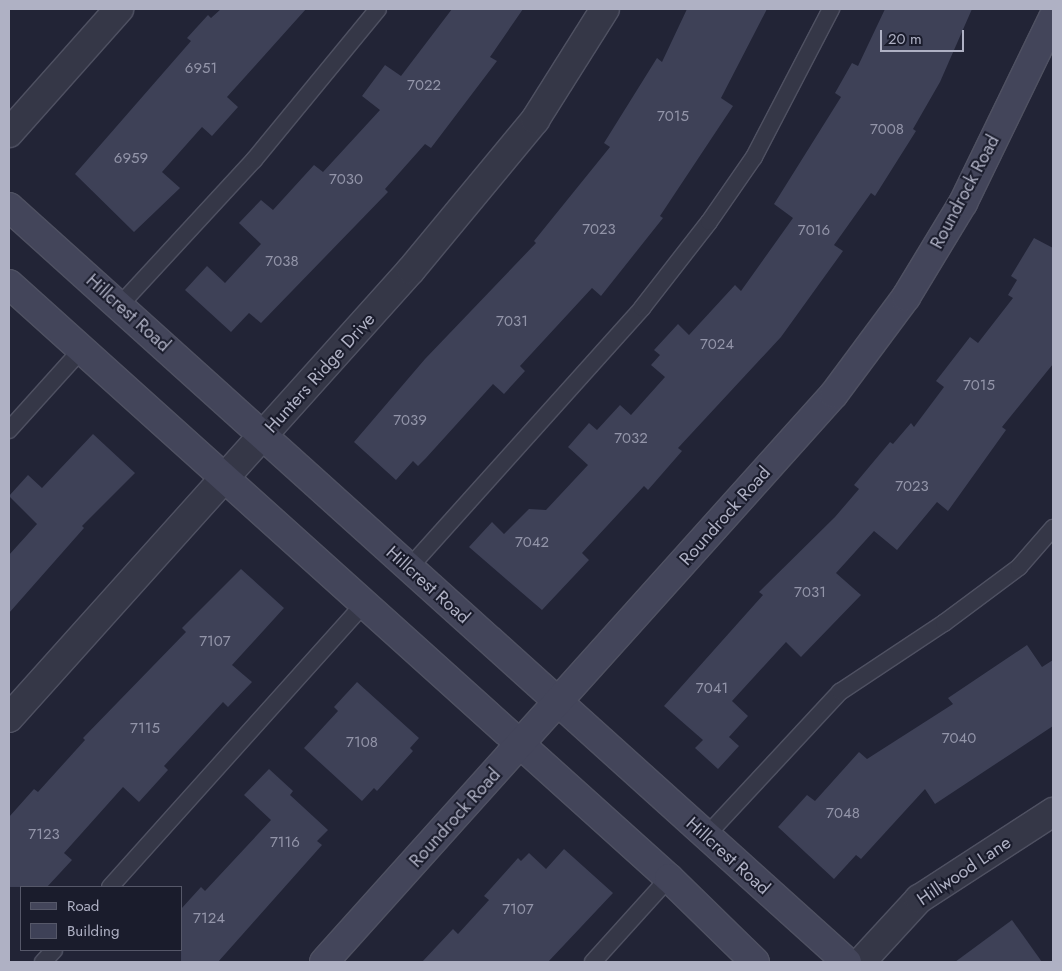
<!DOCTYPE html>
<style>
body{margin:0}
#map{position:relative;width:1062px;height:971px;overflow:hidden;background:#222436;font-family:Jost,sans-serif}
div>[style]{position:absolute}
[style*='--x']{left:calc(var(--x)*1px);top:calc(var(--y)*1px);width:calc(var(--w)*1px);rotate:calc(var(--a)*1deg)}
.building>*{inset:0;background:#3e4157}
.roads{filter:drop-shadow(1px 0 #4f5162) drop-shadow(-1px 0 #4f5162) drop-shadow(0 1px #4f5162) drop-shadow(0 -1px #4f5162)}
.lane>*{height:16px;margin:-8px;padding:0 8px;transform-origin:8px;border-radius:8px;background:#353747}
.street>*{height:28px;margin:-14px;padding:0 14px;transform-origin:14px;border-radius:14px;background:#353747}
.secondary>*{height:28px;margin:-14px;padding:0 14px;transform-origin:14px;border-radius:14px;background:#43455a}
span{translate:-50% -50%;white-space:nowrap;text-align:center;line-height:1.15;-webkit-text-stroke:4px #1a1c2c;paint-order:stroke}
.number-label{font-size:15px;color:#9395a9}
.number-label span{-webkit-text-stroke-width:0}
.street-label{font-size:18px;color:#afb1c4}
.frame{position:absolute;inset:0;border:10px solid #afb1c4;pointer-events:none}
.legend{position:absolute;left:20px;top:886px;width:162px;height:65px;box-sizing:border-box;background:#1a1c2c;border:1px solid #565869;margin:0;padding:6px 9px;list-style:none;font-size:15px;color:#afb1c4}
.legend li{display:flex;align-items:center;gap:10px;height:25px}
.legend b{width:25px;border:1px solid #565869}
.scale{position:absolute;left:880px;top:30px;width:84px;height:22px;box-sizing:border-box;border:2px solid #afb1c4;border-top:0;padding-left:6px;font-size:15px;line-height:18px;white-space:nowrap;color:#afb1c4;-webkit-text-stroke:4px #1a1c2c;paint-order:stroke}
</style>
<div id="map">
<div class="building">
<div style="clip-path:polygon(221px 9px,306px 9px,227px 97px,238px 107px,212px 136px,202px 127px,162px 172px,180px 188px,134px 232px,75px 174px,191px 41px,187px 38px,208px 15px,211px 18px)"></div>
<div style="clip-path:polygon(452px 9px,523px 9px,490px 57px,497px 61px,431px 148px,425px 144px,385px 189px,388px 192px,261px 323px,249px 313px,231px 332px,185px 290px,207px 266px,225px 283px,261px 244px,239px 223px,261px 200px,273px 210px,314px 165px,323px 172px,380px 110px,362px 96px,385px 65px,401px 76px)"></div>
<div style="clip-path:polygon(687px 9px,767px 9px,721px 98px,733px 106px,660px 216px,663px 218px,601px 296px,592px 288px,520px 366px,525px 371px,504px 394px,493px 384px,426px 458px,418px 466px,413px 461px,396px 480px,354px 442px,425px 359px,536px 243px,534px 241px,610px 147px,604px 143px,657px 58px,662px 62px)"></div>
<div style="clip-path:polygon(885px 9px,972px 9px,940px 82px,913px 129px,916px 131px,875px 196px,871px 193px,834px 245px,843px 251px,781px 337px,678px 448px,682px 451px,648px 490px,644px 486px,582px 553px,589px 560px,542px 610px,469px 547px,492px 522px,504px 534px,529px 509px,546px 510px,588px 465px,568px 447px,589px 423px,597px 430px,620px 405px,631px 415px,665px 377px,651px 365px,660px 355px,654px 350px,678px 324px,689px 335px,735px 285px,741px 291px,793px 218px,774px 204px,841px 97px,835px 93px,852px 63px,858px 66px)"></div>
<div style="clip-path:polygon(1034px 238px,1053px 248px,1053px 364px,1002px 427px,1006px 430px,948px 511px,937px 502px,897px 550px,874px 531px,836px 573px,861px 595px,801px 657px,786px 642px,732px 701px,748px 716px,729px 737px,739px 746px,718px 769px,695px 748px,703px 740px,664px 706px,763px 595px,759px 592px,835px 517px,859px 489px,854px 485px,890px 442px,893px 444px,911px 423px,914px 427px,944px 387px,936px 381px,970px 337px,978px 343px,1013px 298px,1008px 295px,1017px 280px,1011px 276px)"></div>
<div style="clip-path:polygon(93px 434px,135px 473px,82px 526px,84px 528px,9px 613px,9px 555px,37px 524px,9px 496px,28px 475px,42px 488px)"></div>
<div style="clip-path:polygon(241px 569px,284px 608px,232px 665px,252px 682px,228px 707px,223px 702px,164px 766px,168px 770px,139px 802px,123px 787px,64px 853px,72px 860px,47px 887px,9px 887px,9px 817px,34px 789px,38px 792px,85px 740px,83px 738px,186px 632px,182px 628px)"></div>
<div style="clip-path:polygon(1027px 645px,1042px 667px,1053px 660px,1053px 726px,935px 804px,925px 789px,861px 859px,856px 855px,834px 879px,778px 827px,807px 795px,815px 801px,859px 752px,867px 759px,953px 704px,948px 698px)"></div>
<div style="clip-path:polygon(357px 682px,419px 738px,410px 748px,413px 751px,377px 791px,374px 788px,362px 801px,304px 748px,338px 711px,334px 707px)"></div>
<div style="clip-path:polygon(269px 769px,293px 791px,290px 795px,328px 830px,317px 841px,322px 845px,218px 962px,181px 962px,181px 909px,201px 887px,205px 891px,271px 820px,244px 795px)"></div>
<div style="clip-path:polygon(564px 849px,613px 893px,548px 962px,422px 962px,453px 929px,458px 934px,489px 900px,484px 896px,518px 858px,521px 861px,529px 853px,546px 869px)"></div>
<div style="clip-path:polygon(1012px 920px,1042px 962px,955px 962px)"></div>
</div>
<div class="roads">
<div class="lane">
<div style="--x:120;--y:305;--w:197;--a:-47.3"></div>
<div style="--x:254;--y:160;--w:195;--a:-50.6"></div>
<div style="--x:9;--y:430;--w:109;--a:-48"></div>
<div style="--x:409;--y:568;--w:349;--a:-48.1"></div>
<div style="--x:642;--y:308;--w:109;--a:-52.1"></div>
<div style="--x:709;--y:222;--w:79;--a:-55.3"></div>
<div style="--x:754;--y:157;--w:167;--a:-62.5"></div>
<div style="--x:706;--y:836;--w:197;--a:-47.1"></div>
<div style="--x:840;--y:692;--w:125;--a:-33.6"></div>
<div style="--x:944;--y:623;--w:94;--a:-36.7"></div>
<div style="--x:1019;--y:567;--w:52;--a:-48.9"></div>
<div style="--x:110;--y:887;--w:382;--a:-48.1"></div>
<div style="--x:43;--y:962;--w:16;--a:-47"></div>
<div style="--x:593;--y:962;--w:113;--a:-47.9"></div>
</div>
<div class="street">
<div style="--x:9;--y:133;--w:166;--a:-48.4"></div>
<div style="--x:9;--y:718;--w:602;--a:-48.1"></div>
<div style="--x:411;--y:270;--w:195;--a:-50.4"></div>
<div style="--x:535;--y:120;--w:131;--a:-57.8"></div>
<div style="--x:861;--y:962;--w:86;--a:-47.4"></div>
<div style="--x:919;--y:899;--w:160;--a:-33"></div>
</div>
<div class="secondary">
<div style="--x:9;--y:207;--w:1128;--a:42.02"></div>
<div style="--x:9;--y:284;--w:888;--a:41.99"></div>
<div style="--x:669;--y:878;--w:120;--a:44.3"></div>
<div style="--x:324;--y:962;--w:763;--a:-48.08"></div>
<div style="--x:834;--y:394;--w:121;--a:-53.4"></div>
<div style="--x:906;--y:297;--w:110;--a:-58.8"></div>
<div style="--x:963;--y:203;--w:206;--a:-64.1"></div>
</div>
</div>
<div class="number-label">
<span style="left:201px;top:69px">6951</span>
<span style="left:424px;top:86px">7022</span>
<span style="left:673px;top:117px">7015</span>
<span style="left:887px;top:130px">7008</span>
<span style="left:131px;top:159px">6959</span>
<span style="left:346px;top:180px">7030</span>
<span style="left:599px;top:230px">7023</span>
<span style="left:814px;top:231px">7016</span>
<span style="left:282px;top:262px">7038</span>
<span style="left:512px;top:322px">7031</span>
<span style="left:717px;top:345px">7024</span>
<span style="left:979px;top:386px">7015</span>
<span style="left:410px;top:421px">7039</span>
<span style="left:631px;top:439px">7032</span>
<span style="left:912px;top:487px">7023</span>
<span style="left:532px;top:543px">7042</span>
<span style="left:810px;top:593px">7031</span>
<span style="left:215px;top:642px">7107</span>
<span style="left:712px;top:689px">7041</span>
<span style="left:145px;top:729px">7115</span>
<span style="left:959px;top:739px">7040</span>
<span style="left:362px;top:743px">7108</span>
<span style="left:843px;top:814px">7048</span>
<span style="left:44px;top:835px">7123</span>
<span style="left:285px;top:843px">7116</span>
<span style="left:518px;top:910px">7107</span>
<span style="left:209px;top:919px">7124</span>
</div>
<div class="street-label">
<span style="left:965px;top:192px;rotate:-62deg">Roundrock Road</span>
<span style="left:128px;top:313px;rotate:42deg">Hillcrest Road</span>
<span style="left:320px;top:373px;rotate:-48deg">Hunters Ridge Drive</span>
<span style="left:725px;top:516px;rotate:-48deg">Roundrock Road</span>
<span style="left:428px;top:585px;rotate:42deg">Hillcrest Road</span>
<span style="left:455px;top:818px;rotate:-48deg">Roundrock Road</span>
<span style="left:728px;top:856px;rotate:42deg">Hillcrest Road</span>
<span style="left:964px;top:871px;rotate:-34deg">Hillwood Lane</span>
</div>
<div class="frame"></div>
<ul class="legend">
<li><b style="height:6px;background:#43455a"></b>Road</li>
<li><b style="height:14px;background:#3e4157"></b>Building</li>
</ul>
<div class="scale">20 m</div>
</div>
